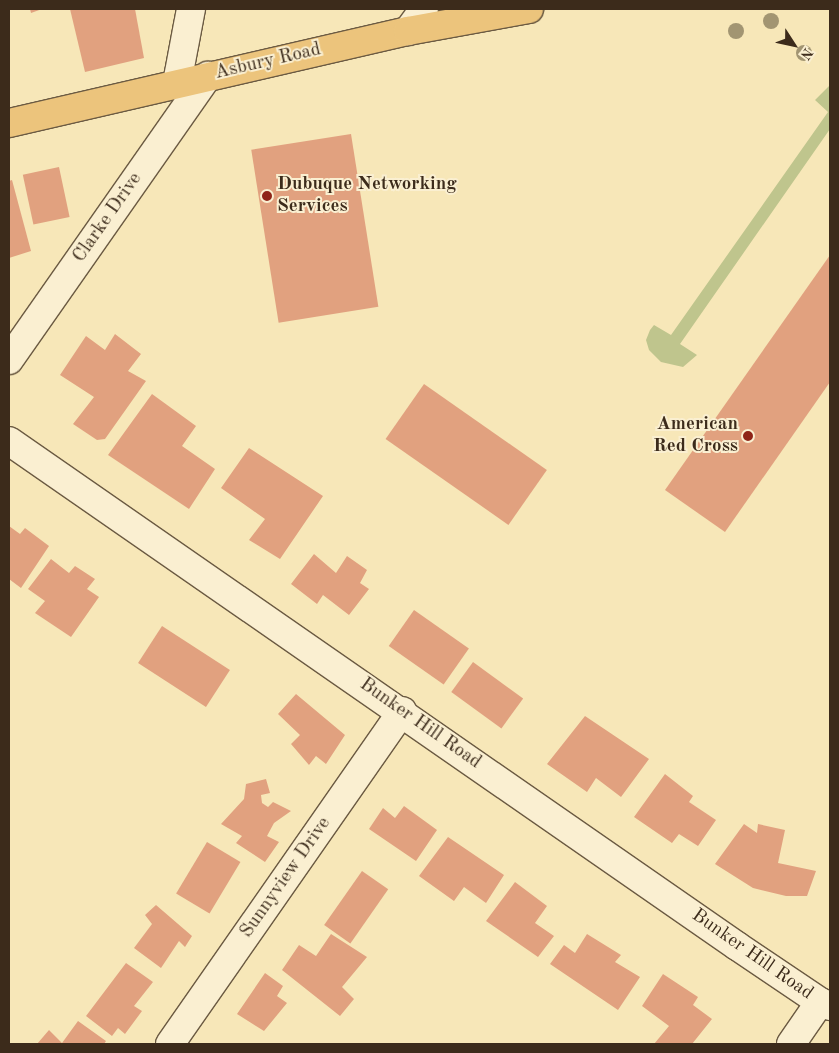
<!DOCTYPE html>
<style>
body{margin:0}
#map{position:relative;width:839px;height:1053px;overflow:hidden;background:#f7e7b8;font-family:"Old Standard TT",serif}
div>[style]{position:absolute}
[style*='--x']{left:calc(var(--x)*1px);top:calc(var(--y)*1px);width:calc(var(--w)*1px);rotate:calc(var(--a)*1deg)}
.green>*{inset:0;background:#bfc58d}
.building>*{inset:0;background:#e1a17f;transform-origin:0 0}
.roads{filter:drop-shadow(1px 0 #6b5a42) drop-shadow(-1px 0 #6b5a42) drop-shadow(0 1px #6b5a42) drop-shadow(0 -1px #6b5a42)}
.minor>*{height:28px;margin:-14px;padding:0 14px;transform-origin:14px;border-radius:14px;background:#faefd1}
.major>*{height:28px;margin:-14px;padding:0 14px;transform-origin:14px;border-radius:14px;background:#ecc47c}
.trees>*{width:16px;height:16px;margin:-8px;border-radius:50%;background:#a29572}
.dots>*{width:14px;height:14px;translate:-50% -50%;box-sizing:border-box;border:2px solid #faefd1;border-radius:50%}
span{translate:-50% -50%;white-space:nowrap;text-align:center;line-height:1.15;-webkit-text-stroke:4px #faefd1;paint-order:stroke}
.street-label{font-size:19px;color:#3c2b1b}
.poi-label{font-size:19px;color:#3c2b1b;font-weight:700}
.left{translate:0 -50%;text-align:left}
.right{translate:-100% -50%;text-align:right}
.frame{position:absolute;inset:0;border:10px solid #3c2b1b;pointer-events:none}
.north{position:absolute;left:769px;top:20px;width:50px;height:50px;-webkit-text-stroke:4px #faefd1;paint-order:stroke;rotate:125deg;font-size:14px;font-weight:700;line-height:20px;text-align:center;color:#3c2b1b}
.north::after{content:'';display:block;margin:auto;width:18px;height:22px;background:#3c2b1b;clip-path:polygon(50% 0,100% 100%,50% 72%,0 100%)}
</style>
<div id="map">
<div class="green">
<div style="clip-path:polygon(830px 85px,830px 129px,680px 344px,697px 355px,683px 367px,661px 362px,649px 350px,646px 340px,650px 330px,654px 325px,671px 335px,828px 112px,815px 100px)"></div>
</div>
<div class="building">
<div style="clip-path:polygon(30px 9px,42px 9px,31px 13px)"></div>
<div style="clip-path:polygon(70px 9px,135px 9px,144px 58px,85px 72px)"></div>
<div style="left:351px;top:134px;width:175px;height:101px;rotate:81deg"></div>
<div style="left:59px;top:167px;width:51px;height:37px;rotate:78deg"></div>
<div style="clip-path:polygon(12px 180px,31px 251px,9px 258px,9px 181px)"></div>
<div style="clip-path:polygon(830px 255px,830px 382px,725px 532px,665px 490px)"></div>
<div style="clip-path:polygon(115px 334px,141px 354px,128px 371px,146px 381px,105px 439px,97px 440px,73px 424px,94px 397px,60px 375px,86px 336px,105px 350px)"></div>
<div style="left:424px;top:384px;width:150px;height:67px;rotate:35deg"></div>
<div style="clip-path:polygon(152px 394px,196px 426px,182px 446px,215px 469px,189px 509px,108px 455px)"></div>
<div style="clip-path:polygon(249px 448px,323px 496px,280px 559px,249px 540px,265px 519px,221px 488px)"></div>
<div style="clip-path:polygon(9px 526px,20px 534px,25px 528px,49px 546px,21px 588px,9px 579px)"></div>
<div style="clip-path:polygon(314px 554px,336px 573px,347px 556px,367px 570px,360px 583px,369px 589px,349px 615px,323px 595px,317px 604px,291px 584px)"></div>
<div style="clip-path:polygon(51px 559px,69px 573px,75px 566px,95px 579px,87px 589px,99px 597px,71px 637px,35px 613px,45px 601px,28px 589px)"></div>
<div style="left:414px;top:610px;width:67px;height:44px;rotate:35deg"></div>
<div style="left:162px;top:626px;width:81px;height:44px;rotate:33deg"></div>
<div style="left:473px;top:662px;width:62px;height:37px;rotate:36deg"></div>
<div style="clip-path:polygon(296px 694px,345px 735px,326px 764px,316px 756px,309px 765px,291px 744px,300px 735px,278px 714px)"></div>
<div style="clip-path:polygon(585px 716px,649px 759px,621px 797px,596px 778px,587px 792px,547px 764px)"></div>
<div style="clip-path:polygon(665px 774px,693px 796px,689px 802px,716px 820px,698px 846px,679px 834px,672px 843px,634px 817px)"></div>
<div style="clip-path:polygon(266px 779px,270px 793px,261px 795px,262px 803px,268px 807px,273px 802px,291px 811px,274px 823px,267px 836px,279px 842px,265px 862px,236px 843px,242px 836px,221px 824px,244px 799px,246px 784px)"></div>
<div style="clip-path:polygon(404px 806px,437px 830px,416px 861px,369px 829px,383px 808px,395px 818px)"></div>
<div style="clip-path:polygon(744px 824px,757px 833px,758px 824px,785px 830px,778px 863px,816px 871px,807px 896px,786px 896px,753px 888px,715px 864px)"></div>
<div style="clip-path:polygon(448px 837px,504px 875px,486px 903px,464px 887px,454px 901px,419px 876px)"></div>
<div style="left:207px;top:842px;width:39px;height:60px;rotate:31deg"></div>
<div style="left:362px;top:871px;width:32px;height:66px;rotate:35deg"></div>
<div style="clip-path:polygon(515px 882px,547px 906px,535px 923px,554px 936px,538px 957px,486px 921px)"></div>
<div style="clip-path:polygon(156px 905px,192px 936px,185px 947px,179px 941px,161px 968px,134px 948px,152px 924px,145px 915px)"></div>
<div style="clip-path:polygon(331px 934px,367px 957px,342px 987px,354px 999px,340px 1016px,282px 970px,299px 945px,316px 956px)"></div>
<div style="clip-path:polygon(587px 934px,621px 955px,615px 962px,640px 977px,618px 1010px,550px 964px,564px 945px,575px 953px)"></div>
<div style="clip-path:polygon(126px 963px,153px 982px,134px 1006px,142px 1011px,125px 1034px,118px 1028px,112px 1036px,86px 1016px)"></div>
<div style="clip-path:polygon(265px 973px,283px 986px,277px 996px,287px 1003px,264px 1031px,237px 1014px)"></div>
<div style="clip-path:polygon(663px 974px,698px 997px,693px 1005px,712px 1019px,692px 1044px,654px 1044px,669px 1026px,642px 1006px)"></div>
<div style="clip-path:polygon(78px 1021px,106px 1041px,104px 1044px,37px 1044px,49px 1030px,62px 1043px)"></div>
</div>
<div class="roads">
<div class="minor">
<div style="--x:408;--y:31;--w:27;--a:-54"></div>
<div style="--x:177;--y:83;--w:75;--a:-79.3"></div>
<div style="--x:9;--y:360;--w:347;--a:-55"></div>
<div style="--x:9;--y:441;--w:886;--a:34.75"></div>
<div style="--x:737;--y:946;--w:100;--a:34"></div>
<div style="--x:820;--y:1002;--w:11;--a:22"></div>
<div style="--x:170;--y:1044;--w:406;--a:-55.1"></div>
<div style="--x:791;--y:1044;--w:51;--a:-55.4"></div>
</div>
<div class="major">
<div style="--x:9;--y:123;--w:409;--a:-13"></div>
<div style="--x:408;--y:31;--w:123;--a:-10.3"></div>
</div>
</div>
<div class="trees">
<div style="left:771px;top:21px"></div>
<div style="left:736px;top:31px"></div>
<div style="left:804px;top:53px"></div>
</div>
<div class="dots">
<div style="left:267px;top:196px;background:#8f2418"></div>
<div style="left:748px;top:436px;background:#8f2418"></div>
</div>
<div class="street-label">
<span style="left:268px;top:62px;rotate:-13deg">Asbury Road</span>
<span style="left:108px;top:218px;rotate:-55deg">Clarke Drive</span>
<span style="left:420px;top:724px;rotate:35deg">Bunker Hill Road</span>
<span style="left:286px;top:878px;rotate:-55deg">Sunnyview Drive</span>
<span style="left:752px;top:955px;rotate:35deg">Bunker Hill Road</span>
</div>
<div class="poi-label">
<span class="left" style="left:277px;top:196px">Dubuque Networking<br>Services</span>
<span class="right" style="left:738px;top:436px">American<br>Red Cross</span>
</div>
<div class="frame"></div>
<div class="north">N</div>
</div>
